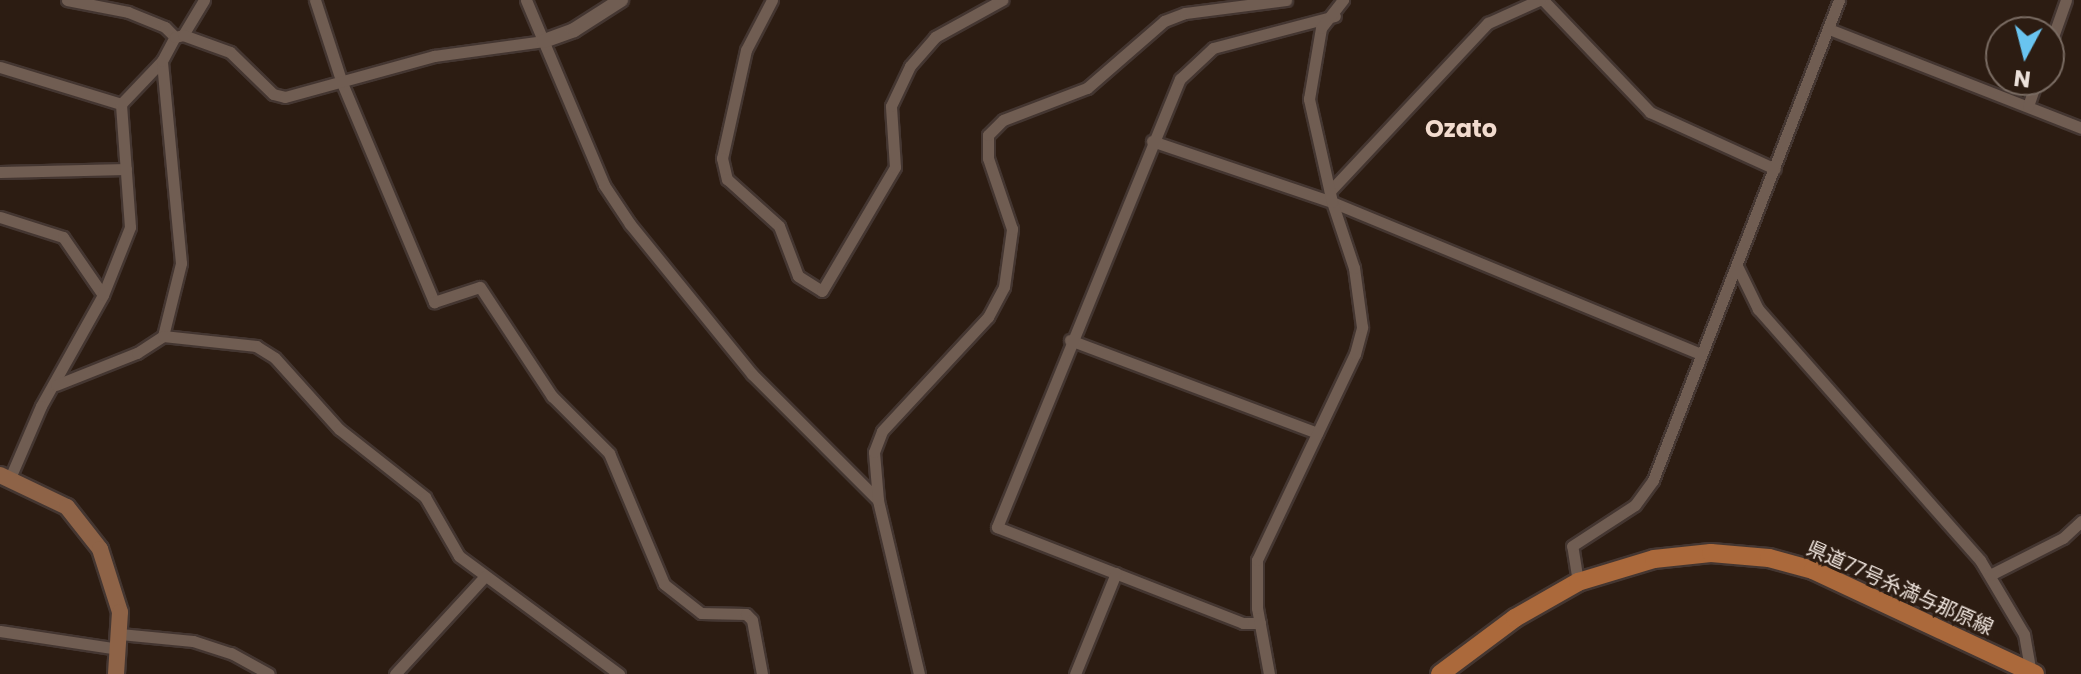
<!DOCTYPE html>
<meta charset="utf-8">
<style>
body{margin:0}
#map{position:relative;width:2081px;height:674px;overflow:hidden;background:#2c1c12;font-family:Poppins,"Noto Sans JP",sans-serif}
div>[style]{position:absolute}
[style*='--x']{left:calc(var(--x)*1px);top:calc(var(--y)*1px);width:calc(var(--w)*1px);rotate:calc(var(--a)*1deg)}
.roads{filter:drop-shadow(2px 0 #443631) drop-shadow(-2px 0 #443631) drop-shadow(0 2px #443631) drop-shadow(0 -2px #443631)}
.minor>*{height:11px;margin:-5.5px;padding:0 5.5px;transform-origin:5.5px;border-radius:5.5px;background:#705d52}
.tertiary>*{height:14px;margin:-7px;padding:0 7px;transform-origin:7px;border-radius:7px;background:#705d52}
.secondary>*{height:16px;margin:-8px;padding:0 8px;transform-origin:8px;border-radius:8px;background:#8e6347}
.primary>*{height:18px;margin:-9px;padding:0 9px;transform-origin:9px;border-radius:9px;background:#ab693b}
span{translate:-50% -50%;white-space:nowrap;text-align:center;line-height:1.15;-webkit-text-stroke:6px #2c1c12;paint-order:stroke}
.street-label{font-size:20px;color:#ede2db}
.quarter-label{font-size:24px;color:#f2dbce;font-weight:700}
.north{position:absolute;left:1985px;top:16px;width:80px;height:80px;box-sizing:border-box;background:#2c1c12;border:2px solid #796b62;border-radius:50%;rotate:187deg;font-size:22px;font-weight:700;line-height:32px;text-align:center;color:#ede2db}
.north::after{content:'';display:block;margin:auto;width:28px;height:36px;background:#69c4f0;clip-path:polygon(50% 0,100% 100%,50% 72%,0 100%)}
</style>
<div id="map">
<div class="roads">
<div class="minor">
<div style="--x:67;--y:0;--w:62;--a:11.1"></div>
<div style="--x:128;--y:12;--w:40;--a:22"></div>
<div style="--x:165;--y:27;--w:14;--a:45"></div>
<div style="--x:315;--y:0;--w:87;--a:72"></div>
<div style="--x:342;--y:83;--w:238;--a:67.2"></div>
<div style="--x:434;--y:302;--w:48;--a:-18.1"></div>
<div style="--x:480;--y:287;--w:131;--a:56.6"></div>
<div style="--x:552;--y:396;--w:81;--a:45"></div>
<div style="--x:609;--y:453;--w:142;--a:67.2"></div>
<div style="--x:664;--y:584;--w:47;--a:38.1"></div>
<div style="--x:701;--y:613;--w:45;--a:1.3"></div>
<div style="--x:746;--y:614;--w:8;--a:45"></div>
<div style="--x:752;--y:620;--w:55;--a:79.5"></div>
<div style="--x:526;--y:0;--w:201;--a:67.1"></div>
<div style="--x:604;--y:185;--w:47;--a:56.3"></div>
<div style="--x:630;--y:224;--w:193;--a:50.9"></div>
<div style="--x:752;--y:374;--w:178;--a:45"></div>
<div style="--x:772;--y:0;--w:56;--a:117.5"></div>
<div style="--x:746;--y:50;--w:111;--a:102.5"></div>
<div style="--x:722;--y:158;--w:22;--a:77"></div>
<div style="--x:727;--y:179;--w:70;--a:42.1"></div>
<div style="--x:779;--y:226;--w:53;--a:69.2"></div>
<div style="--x:798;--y:276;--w:28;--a:32"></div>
<div style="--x:822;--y:291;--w:144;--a:-59.5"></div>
<div style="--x:895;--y:167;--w:61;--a:-93.8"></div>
<div style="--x:891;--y:106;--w:44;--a:-64.6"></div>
<div style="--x:910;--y:66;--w:38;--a:-49"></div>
<div style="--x:935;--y:37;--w:77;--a:-28.9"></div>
<div style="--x:1543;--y:0;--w:155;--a:46.3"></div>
<div style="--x:1650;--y:112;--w:137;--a:24.5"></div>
<div style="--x:1829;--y:29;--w:271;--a:21.4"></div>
<div style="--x:183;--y:35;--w:41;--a:-59"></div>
<div style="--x:2049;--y:48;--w:51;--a:-70.5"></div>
<div style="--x:0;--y:67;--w:127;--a:17"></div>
<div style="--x:2028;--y:106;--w:28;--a:-71"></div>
<div style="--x:1152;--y:141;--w:190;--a:18.7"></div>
<div style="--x:1332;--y:202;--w:399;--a:22.4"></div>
<div style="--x:0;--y:172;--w:126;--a:-1.4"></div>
<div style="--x:1330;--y:191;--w:231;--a:-46.8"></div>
<div style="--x:1488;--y:23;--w:56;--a:-24.3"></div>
<div style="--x:0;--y:217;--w:66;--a:17.6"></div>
<div style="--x:63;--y:237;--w:70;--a:55.4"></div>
<div style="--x:103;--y:295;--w:127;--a:119.2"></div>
<div style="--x:41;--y:406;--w:78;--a:113.3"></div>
<div style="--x:1738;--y:268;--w:46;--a:64"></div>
<div style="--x:1758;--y:309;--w:335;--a:48.5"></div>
<div style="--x:1980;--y:560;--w:86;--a:59.3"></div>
<div style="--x:2024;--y:634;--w:39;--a:80"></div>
<div style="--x:103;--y:295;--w:73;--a:-68.3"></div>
<div style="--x:130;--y:227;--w:123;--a:-94.2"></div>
<div style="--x:121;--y:104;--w:59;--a:-46.4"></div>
<div style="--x:163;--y:336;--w:75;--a:-76.1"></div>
<div style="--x:181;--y:263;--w:203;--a:-95.4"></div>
<div style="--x:162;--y:61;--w:27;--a:-62"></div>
<div style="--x:175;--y:37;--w:8;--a:-14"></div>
<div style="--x:183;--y:35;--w:50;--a:19.9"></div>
<div style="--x:230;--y:52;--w:60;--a:44.3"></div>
<div style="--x:273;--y:94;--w:12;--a:14"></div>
<div style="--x:285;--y:97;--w:155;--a:-15.4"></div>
<div style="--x:434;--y:56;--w:111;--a:-7.8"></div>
<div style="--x:1070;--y:340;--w:264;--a:20.6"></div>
<div style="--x:56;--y:385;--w:87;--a:-21.6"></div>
<div style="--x:137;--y:353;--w:31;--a:-33"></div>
<div style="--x:163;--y:336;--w:94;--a:6.1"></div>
<div style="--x:256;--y:346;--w:22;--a:32"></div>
<div style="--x:275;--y:358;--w:96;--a:48"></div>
<div style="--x:339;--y:429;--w:110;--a:38.3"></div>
<div style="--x:425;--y:497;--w:68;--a:60"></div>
<div style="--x:459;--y:556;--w:199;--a:36.4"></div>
<div style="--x:1990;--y:575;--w:82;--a:-26.9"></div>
<div style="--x:2063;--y:538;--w:25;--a:-43"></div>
<div style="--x:1578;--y:582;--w:36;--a:-99"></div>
<div style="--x:1572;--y:546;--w:75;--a:-33.1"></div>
<div style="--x:1635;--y:505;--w:31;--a:-54"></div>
<div style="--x:1653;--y:480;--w:515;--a:-68.82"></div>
<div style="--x:1260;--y:623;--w:17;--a:180"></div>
<div style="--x:1243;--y:623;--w:264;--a:-158.7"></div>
<div style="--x:997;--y:527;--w:484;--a:-67.8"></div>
<div style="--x:1180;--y:79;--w:45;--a:-43.2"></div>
<div style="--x:1213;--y:48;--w:126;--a:-14.7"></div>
<div style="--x:0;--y:631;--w:120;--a:8.6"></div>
<div style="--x:120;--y:634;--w:73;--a:5.5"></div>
<div style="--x:193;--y:641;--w:40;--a:18"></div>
<div style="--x:231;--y:653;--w:43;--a:28.9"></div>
<div style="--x:395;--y:674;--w:133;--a:-47.4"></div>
<div style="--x:919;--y:674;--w:179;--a:-103.3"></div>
<div style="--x:878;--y:500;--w:48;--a:-94.8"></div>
<div style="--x:874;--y:452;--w:22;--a:-69"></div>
<div style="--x:882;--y:431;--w:156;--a:-47.1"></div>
<div style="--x:988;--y:317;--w:34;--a:-62"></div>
<div style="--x:1004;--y:287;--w:59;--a:-82.1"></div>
<div style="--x:1012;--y:229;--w:75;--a:-108.7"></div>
<div style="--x:988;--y:158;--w:23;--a:-90"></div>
<div style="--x:988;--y:135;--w:21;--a:-45"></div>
<div style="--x:1003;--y:120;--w:90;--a:-20.9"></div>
<div style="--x:1087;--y:88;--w:102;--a:-41"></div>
<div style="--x:1164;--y:21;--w:22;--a:-21"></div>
<div style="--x:1185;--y:13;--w:102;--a:-7.3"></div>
<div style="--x:1075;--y:674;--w:109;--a:-67.9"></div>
<div style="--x:1269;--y:674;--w:67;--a:-100.3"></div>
<div style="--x:1257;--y:608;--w:48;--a:-90"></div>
<div style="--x:1257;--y:560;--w:228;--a:-64.6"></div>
<div style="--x:1355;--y:354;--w:28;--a:-75"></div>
<div style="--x:1362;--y:327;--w:60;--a:-97.7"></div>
<div style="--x:1354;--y:268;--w:70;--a:-108.4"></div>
<div style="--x:1332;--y:202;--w:106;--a:-102.6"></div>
<div style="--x:1309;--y:99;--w:72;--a:-80.4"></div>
<div style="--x:1321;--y:28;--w:36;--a:-52"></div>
</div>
<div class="tertiary">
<div style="--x:544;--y:41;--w:32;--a:-20"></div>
<div style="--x:574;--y:30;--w:56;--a:-32.6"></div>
</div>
<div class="secondary">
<div style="--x:0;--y:475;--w:74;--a:25.5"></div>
<div style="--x:67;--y:507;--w:53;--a:51.8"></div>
<div style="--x:100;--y:549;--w:66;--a:72.4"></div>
<div style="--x:120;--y:612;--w:62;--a:93.7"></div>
</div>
<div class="primary">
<div style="--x:1440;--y:674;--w:94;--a:-36.7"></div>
<div style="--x:1515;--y:618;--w:73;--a:-29.7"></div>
<div style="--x:1578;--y:582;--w:79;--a:-16.8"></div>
<div style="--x:1654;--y:559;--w:57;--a:-6"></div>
<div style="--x:1711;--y:553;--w:58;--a:4.9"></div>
<div style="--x:1769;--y:558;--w:46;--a:15.3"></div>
<div style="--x:1813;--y:570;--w:245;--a:25.1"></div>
</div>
</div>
<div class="street-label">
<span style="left:1900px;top:588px;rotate:24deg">県道77号糸満与那原線</span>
</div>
<div class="quarter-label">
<span style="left:1461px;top:129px">Ozato</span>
</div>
<div class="north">N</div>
</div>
